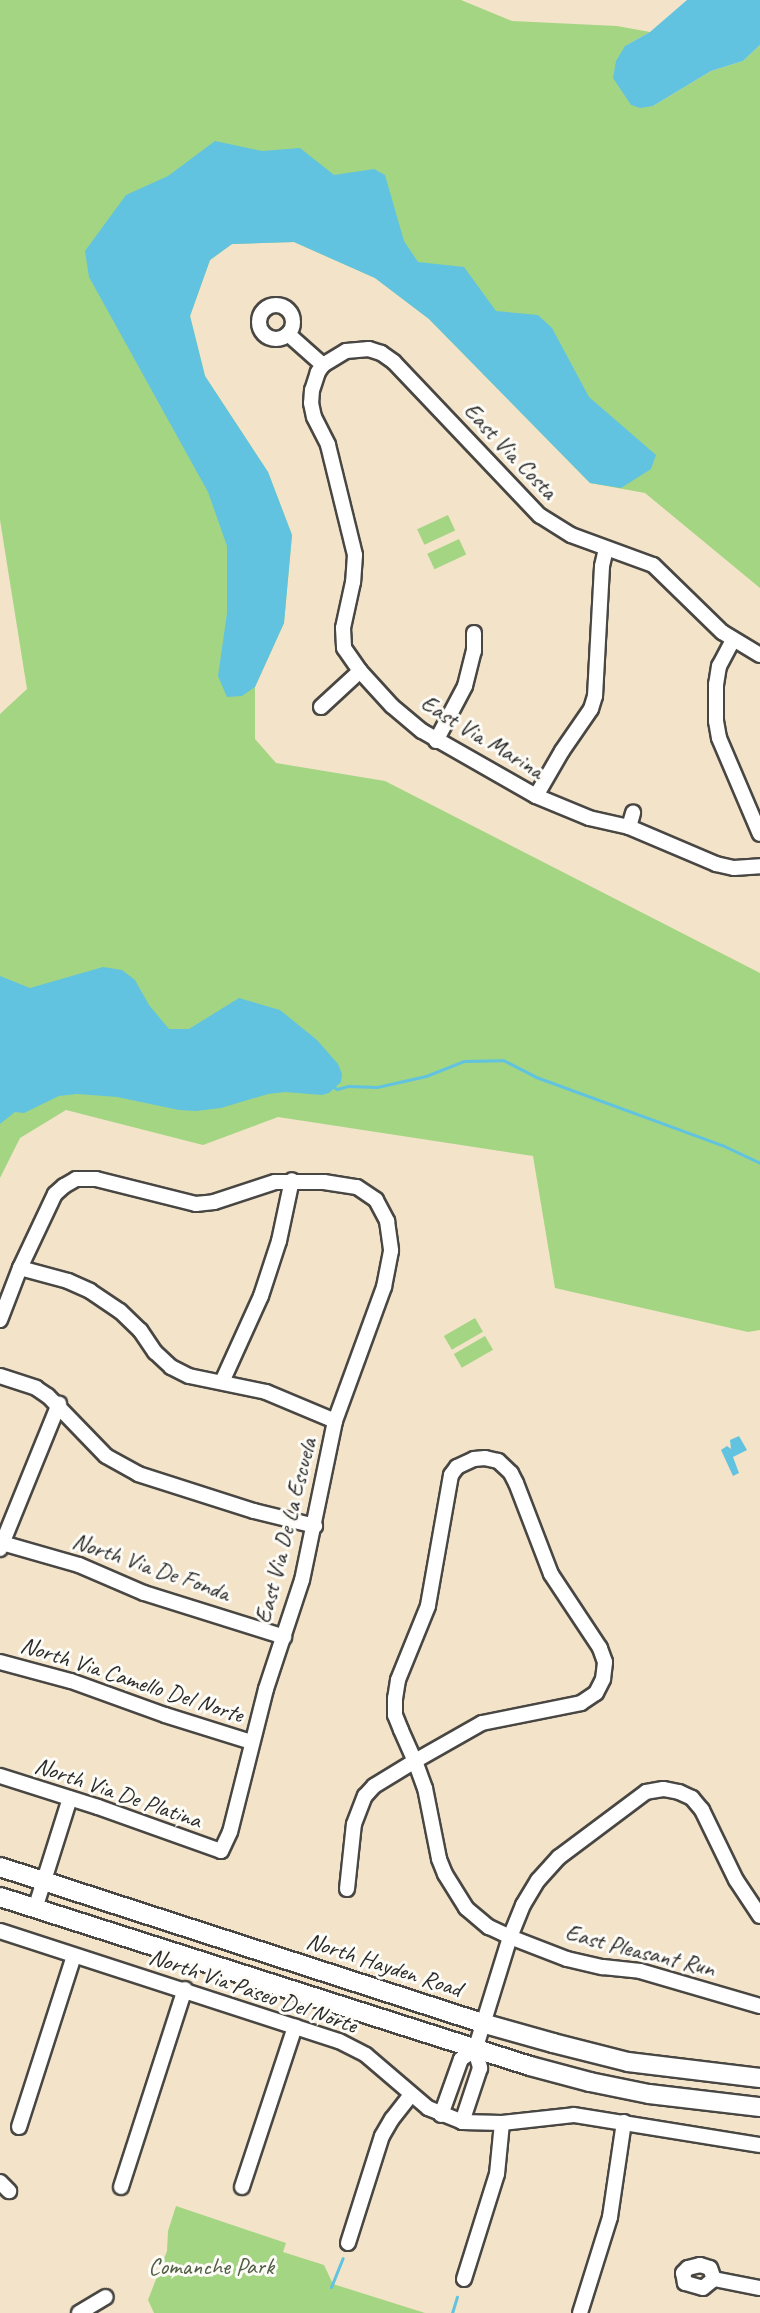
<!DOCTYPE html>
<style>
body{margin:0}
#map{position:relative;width:760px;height:2313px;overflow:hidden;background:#f3e3c9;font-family:Caveat,sans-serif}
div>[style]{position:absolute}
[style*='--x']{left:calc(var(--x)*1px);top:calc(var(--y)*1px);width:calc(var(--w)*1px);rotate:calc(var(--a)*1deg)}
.green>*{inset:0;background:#a4d583;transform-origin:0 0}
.water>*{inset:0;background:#61c3df}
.stream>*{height:3px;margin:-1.5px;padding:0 1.5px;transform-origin:1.5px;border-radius:1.5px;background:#61c3df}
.roads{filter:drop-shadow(2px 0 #494743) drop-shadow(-2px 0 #494743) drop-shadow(0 2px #494743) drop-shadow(0 -2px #494743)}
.minor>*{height:14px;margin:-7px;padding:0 7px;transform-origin:7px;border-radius:7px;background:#fff}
.minor>.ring{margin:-7px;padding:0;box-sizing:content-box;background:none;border:14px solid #fff;border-radius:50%}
.major>*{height:18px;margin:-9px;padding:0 9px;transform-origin:9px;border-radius:9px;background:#fff}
span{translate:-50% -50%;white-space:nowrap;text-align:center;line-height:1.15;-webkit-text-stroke:6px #fdfcf7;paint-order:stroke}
.street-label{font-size:24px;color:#2b2b2b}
.park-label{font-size:24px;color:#4f5e45}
</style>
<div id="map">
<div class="green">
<div style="clip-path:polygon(0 0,461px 0,512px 21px,617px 26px,650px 32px,625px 46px,653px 106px,711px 71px,743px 61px,760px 45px,760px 588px,645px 493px,590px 483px,429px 319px,375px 278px,294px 242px,232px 244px,210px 260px,190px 316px,205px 376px,268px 472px,292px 535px,284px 623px,255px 687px,255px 739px,276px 763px,385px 781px,760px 973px,760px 1330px,748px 1332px,555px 1288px,533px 1156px,278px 1117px,203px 1145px,66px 1110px,20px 1138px,0 1178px,0 714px,27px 689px,0 520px)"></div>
<div style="left:448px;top:515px;width:17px;height:34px;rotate:65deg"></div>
<div style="left:459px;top:539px;width:17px;height:35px;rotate:65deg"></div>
<div style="left:475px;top:1318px;width:16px;height:36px;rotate:60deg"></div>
<div style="left:485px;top:1336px;width:16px;height:36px;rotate:60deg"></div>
<div style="clip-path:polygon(176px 2206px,286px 2243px,283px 2252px,324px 2265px,333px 2284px,425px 2313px,154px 2313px,148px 2300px,167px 2251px,168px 2231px)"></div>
</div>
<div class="water">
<div style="clip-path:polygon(687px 0,760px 0,760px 45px,743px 61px,711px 71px,653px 106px,640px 108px,631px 105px,613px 78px,616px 61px,625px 46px,650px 32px)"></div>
<div style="clip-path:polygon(215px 141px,262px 151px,300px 148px,334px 175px,374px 169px,385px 175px,404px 241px,418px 262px,464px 267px,496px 311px,538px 315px,552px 328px,589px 397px,656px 455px,651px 469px,621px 488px,590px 483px,429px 319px,375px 278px,294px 242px,232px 244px,210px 260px,190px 316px,205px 376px,268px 472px,292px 535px,284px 623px,255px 687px,242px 696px,227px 697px,218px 676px,227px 613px,227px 546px,208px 492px,89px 277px,85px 251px,126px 195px,168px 176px)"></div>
<div style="clip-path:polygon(103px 967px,122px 970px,135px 980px,149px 1005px,169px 1029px,189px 1029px,239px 998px,280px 1010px,317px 1040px,338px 1064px,342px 1074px,341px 1082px,329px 1093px,322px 1095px,285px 1092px,268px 1094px,221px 1108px,196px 1111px,179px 1110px,117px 1097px,77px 1094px,59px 1096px,24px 1113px,15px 1112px,0 1124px,0 976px,30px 988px)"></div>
<div style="clip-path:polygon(739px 1436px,747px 1450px,733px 1457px,739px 1473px,733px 1476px,721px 1450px,727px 1446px,731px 1449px,730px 1440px)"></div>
</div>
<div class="stream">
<div style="--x:332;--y:1086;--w:6;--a:31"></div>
<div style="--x:337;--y:1089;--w:11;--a:-15"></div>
<div style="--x:348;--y:1086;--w:29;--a:2"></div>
<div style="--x:377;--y:1087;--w:50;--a:-12.7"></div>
<div style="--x:426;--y:1076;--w:41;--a:-21.5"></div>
<div style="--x:464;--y:1061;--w:39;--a:-1"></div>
<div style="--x:503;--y:1060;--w:37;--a:27"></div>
<div style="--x:536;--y:1077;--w:198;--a:20.1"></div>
<div style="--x:722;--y:1145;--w:42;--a:25.3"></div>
<div style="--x:331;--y:2287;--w:31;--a:-68"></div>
<div style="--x:452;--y:2313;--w:17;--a:-73"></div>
</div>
<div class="roads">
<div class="minor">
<div class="ring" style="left:259px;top:305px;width:20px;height:20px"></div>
<div style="--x:288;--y:334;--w:47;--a:41.5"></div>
<div style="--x:733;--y:640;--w:30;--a:118"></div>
<div style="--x:719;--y:666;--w:18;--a:99"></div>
<div style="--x:716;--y:684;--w:37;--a:90"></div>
<div style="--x:716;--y:721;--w:17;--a:80"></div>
<div style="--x:719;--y:738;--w:104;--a:66.9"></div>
<div style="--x:760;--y:655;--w:44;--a:-148.8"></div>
<div style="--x:722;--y:632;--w:96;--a:-135.8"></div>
<div style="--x:653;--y:565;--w:87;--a:-159.9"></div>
<div style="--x:571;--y:535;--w:36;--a:-148"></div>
<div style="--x:540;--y:516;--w:212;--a:-133.5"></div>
<div style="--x:394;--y:362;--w:16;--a:-145"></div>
<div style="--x:381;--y:353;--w:13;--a:-162"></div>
<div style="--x:369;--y:349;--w:23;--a:175"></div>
<div style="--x:346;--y:351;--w:27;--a:149"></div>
<div style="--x:323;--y:365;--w:9;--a:126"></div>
<div style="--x:318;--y:372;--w:19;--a:108"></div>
<div style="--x:312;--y:390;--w:13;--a:94"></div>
<div style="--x:311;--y:403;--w:14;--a:78"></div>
<div style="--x:314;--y:417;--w:31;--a:63"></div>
<div style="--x:328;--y:445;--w:113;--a:76.2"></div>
<div style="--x:355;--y:555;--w:27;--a:94"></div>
<div style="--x:353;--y:582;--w:47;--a:102.3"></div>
<div style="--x:343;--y:628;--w:20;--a:87"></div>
<div style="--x:344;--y:648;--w:28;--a:55"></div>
<div style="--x:360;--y:671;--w:47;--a:47.6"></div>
<div style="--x:392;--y:706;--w:39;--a:40"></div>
<div style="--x:422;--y:731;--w:131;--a:29.7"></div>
<div style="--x:536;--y:796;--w:57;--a:22.5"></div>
<div style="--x:589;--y:818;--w:41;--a:12.7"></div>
<div style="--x:629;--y:827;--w:95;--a:23"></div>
<div style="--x:716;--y:864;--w:18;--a:13"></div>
<div style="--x:734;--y:868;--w:26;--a:-4"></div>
<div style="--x:321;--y:707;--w:53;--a:-42.7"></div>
<div style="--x:436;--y:741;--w:62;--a:-62.2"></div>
<div style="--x:465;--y:686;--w:36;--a:-76"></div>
<div style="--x:474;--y:651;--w:18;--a:-90"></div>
<div style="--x:536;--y:796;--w:52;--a:-60"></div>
<div style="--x:562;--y:751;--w:51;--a:-55.4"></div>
<div style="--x:591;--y:709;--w:14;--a:-73"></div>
<div style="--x:595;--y:696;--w:130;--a:-86.9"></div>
<div style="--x:602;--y:566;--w:18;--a:-77"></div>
<div style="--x:629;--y:827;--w:15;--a:-74"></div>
<div style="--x:20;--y:1268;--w:50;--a:15.2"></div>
<div style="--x:68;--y:1281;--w:24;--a:24"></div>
<div style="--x:90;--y:1291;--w:36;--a:34"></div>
<div style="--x:120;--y:1311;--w:28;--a:44"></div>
<div style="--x:140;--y:1330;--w:27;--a:56"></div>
<div style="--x:155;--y:1352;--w:22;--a:43"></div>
<div style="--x:171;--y:1367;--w:20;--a:27"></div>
<div style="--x:189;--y:1376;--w:79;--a:11.7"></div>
<div style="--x:266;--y:1392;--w:75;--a:22.8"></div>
<div style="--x:0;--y:1320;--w:56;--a:-69"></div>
<div style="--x:20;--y:1268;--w:82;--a:-64.7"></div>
<div style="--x:55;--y:1194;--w:12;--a:-42"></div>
<div style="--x:64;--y:1186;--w:14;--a:-30"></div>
<div style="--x:76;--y:1179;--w:20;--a:0"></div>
<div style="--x:96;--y:1179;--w:103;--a:14"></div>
<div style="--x:196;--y:1204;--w:18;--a:-6"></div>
<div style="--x:214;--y:1202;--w:64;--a:-18.2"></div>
<div style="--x:275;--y:1182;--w:49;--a:0"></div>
<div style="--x:324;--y:1182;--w:33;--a:9"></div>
<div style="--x:357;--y:1187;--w:23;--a:34"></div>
<div style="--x:376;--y:1200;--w:24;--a:62"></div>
<div style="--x:387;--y:1221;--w:30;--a:82"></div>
<div style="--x:391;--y:1251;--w:37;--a:101"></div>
<div style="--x:384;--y:1287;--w:143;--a:110.1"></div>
<div style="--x:335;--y:1421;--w:162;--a:101.7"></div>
<div style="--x:302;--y:1580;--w:115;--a:108.3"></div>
<div style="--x:266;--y:1689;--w:147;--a:104.1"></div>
<div style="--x:230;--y:1832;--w:21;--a:115"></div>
<div style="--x:221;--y:1851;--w:131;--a:-160.3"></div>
<div style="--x:98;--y:1807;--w:103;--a:-162.4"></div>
<div style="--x:0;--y:1376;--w:38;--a:18"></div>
<div style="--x:36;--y:1388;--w:14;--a:34"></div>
<div style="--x:48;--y:1396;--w:83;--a:46"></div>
<div style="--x:106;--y:1456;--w:37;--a:29"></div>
<div style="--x:138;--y:1474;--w:122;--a:17.7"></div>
<div style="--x:254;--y:1511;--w:63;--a:13.8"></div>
<div style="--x:222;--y:1382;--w:94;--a:-65.6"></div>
<div style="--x:261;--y:1296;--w:58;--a:-71.9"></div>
<div style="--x:279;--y:1241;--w:62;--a:-78"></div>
<div style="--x:2;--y:1543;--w:80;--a:15.9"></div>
<div style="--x:79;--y:1565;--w:71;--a:23.3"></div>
<div style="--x:144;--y:1593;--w:147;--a:17.4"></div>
<div style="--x:0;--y:1549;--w:157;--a:-67.9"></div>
<div style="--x:0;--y:1662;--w:73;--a:15"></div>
<div style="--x:71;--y:1681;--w:100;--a:19.9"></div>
<div style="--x:165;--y:1715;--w:90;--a:17.4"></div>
<div style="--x:347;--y:1889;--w:65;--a:-83.9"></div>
<div style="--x:354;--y:1824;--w:30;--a:-69"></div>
<div style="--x:365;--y:1796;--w:13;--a:-48"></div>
<div style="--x:374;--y:1786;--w:48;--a:-31.4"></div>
<div style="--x:415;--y:1761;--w:77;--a:-29.6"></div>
<div style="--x:482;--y:1723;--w:101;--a:-11.4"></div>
<div style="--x:581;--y:1703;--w:18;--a:-34"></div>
<div style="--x:596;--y:1693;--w:16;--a:-63"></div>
<div style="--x:603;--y:1679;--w:17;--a:-83"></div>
<div style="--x:605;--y:1662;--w:15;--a:-110"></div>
<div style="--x:600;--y:1648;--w:89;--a:-123.5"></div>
<div style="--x:551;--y:1574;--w:97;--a:-111"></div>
<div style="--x:516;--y:1483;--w:11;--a:-117"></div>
<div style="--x:511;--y:1473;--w:18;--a:-137"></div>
<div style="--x:498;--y:1461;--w:13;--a:-167"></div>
<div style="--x:485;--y:1458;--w:11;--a:175"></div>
<div style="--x:474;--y:1459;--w:19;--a:155"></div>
<div style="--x:457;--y:1467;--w:10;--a:127"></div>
<div style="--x:451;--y:1475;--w:133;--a:100"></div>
<div style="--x:428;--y:1606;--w:80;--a:112.1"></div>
<div style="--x:398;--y:1680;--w:18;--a:99"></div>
<div style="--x:395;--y:1698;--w:17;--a:90"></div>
<div style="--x:395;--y:1715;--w:16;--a:68"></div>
<div style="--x:401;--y:1730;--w:34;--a:66"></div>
<div style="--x:415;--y:1761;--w:29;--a:70"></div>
<div style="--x:425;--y:1788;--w:72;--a:78.8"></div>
<div style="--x:439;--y:1859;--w:16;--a:68"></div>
<div style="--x:445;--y:1874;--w:40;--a:58"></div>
<div style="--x:466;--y:1908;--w:30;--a:40"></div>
<div style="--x:489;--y:1927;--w:23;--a:25"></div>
<div style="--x:510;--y:1937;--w:118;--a:107.2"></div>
<div style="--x:475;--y:2050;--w:19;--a:74"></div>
<div style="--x:480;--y:2068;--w:57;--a:108.4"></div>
<div style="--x:35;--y:1909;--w:116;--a:-72.5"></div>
<div style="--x:760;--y:1916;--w:43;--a:-123.7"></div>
<div style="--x:736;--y:1880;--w:78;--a:-115.9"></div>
<div style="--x:702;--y:1810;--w:16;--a:-130"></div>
<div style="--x:692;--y:1798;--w:14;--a:-155"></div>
<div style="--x:679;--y:1792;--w:16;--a:-169"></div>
<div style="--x:663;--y:1789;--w:17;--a:170"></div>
<div style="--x:646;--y:1792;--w:109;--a:143.2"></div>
<div style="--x:559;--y:1857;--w:31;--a:132"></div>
<div style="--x:538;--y:1880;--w:29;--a:121"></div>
<div style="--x:523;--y:1905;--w:35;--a:112"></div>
<div style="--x:510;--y:1937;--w:61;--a:21.1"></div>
<div style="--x:567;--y:1959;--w:37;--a:13"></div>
<div style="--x:603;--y:1967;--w:37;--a:6"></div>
<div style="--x:640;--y:1971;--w:125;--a:16.3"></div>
<div style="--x:0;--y:1931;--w:356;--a:18"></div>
<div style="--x:339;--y:2041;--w:30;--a:27"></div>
<div style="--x:366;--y:2055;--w:82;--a:40.5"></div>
<div style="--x:428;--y:2108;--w:37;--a:22"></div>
<div style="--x:462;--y:2122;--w:40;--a:1.4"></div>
<div style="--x:502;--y:2123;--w:72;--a:-6.3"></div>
<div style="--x:574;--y:2115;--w:188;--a:9.2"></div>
<div style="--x:441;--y:2115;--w:59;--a:-70.3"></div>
<div style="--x:461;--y:2059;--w:17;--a:-33"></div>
<div style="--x:19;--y:2127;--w:180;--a:-72.2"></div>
<div style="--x:0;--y:2182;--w:13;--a:45"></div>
<div style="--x:121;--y:2187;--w:208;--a:-72.1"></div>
<div style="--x:242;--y:2187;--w:169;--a:-71.7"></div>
<div style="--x:348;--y:2243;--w:112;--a:-72.4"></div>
<div style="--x:382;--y:2136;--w:20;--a:-60"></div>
<div style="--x:392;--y:2119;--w:31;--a:-52"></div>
<div style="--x:700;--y:2265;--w:10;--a:17"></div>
<div style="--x:710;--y:2268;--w:12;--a:70"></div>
<div style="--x:714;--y:2279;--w:14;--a:141"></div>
<div style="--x:703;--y:2288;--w:19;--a:-164"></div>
<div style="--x:685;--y:2283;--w:10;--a:-101"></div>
<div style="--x:683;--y:2273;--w:7;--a:-45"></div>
<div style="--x:688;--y:2268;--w:12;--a:-14"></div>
<div style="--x:464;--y:2279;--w:110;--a:-72.6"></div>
<div style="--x:497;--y:2174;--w:51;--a:-84.4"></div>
<div style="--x:714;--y:2279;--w:47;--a:11.1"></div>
<div style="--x:79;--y:2313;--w:31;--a:-31"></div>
<div style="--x:580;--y:2313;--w:101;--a:-72.6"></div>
<div style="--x:610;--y:2217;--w:96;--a:-81.6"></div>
</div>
<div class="major">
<div style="--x:0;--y:1867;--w:507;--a:17.93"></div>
<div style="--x:482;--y:2023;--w:74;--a:15.7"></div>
<div style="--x:553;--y:2043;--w:77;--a:14.2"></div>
<div style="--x:628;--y:2062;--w:133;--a:6.9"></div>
<div style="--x:0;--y:1897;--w:556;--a:17.69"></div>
<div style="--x:530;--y:2066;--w:62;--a:14.9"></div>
<div style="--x:590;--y:2082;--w:60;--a:11.5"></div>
<div style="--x:649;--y:2094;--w:112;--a:6.7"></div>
</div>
</div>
<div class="street-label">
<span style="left:510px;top:451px;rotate:46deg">East Via Costa</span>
<span style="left:482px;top:737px;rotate:31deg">East Via Marina</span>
<span style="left:286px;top:1531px;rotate:-76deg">East Via De La Escuela</span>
<span style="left:151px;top:1567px;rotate:19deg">North Via De Fonda</span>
<span style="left:132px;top:1680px;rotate:18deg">North Via Camello Del Norte</span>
<span style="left:118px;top:1793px;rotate:19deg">North Via De Platina</span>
<span style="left:640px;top:1951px;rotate:14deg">East Pleasant Run</span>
<span style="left:384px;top:1965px;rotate:18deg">North Hayden Road</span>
<span style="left:253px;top:1991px;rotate:19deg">North Via Paseo Del Norte</span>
</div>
<div class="park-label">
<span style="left:211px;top:2267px">Comanche Park</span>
</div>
</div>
